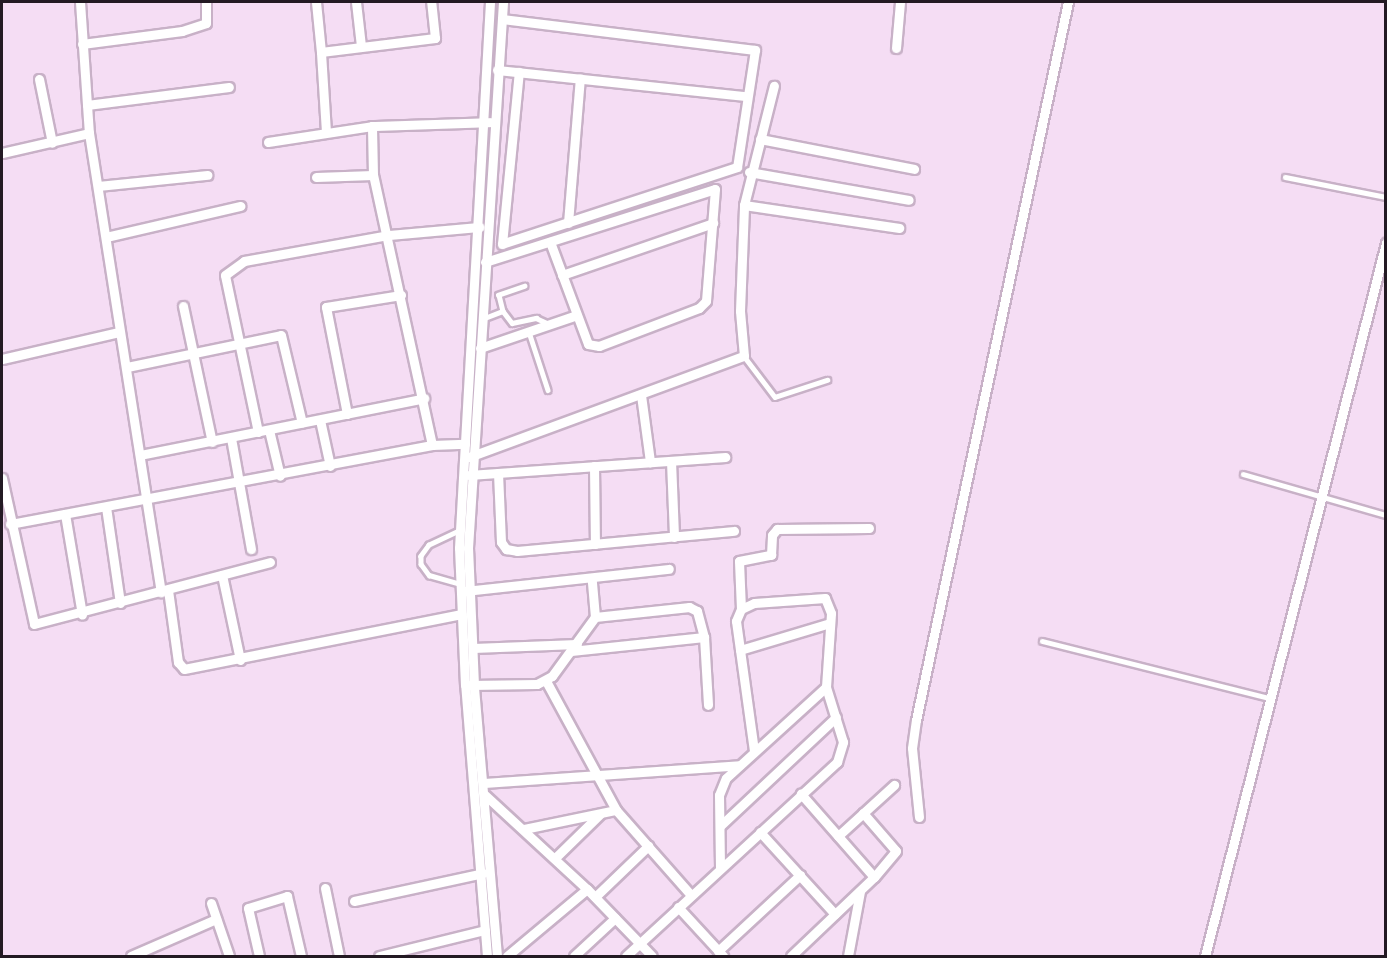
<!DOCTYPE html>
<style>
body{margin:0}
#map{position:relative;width:1387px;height:958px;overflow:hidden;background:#f5ddf4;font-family:Arial,sans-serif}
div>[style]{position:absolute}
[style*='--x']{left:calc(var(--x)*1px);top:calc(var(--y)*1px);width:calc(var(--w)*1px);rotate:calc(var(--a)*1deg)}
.roads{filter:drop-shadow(2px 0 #c8b1c7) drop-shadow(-2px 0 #c8b1c7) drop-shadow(0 2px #c8b1c7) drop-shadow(0 -2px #c8b1c7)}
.service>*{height:4.5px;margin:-2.25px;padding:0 2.25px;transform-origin:2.25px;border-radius:2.25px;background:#fff}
.minor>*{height:9px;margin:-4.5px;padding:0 4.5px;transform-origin:4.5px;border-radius:4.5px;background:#fff}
span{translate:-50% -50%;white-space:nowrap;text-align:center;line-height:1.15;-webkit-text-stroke:6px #f5ddf4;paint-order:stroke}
.frame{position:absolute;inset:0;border:3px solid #231a23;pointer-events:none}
</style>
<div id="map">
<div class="roads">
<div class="service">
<div style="--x:1285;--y:177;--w:103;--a:11.2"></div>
<div style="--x:525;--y:286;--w:28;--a:161"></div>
<div style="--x:499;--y:295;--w:16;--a:76"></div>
<div style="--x:503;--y:311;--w:15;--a:53"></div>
<div style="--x:512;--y:323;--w:25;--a:-12"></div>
<div style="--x:536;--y:318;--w:14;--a:25"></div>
<div style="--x:482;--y:319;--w:22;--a:-21"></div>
<div style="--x:529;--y:332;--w:61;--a:71.9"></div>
<div style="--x:744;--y:356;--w:51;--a:52.9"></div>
<div style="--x:775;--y:397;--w:55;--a:-18.1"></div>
<div style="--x:1243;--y:474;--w:149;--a:16"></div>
<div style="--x:459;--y:531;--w:33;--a:155"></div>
<div style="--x:429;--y:545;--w:14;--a:126"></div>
<div style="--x:421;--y:556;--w:8;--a:90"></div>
<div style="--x:421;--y:564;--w:14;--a:54"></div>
<div style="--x:429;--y:575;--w:32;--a:16"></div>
<div style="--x:1042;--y:641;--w:234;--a:14.1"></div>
</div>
<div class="minor">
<div style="--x:80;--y:2;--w:131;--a:86.1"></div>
<div style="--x:89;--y:133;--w:465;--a:81.1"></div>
<div style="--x:316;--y:2;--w:50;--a:84.3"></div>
<div style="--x:356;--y:2;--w:44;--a:83.5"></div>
<div style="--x:502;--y:19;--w:255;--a:7"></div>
<div style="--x:755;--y:50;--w:118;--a:98.7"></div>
<div style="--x:737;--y:167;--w:247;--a:161.9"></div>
<div style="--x:502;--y:244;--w:173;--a:-84.4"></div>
<div style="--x:82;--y:44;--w:101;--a:-7.4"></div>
<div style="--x:182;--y:31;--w:25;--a:-18"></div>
<div style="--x:206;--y:23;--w:21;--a:-90"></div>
<div style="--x:896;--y:48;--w:46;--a:-85"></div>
<div style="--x:497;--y:70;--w:250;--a:6"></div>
<div style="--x:39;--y:79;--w:65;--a:78.5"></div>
<div style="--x:87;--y:105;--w:143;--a:-7.2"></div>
<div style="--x:326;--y:132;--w:80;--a:-93.6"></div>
<div style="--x:321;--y:52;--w:115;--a:-7"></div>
<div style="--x:435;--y:38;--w:36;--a:-96"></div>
<div style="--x:760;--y:139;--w:157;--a:11"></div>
<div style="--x:268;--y:142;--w:105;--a:-8.7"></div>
<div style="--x:2;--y:153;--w:89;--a:-12.9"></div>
<div style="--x:749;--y:172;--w:162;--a:9.9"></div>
<div style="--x:316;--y:177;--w:57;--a:-2"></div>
<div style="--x:98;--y:186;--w:110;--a:-5.8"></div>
<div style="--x:744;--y:205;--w:157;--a:8.4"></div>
<div style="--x:568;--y:223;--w:145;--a:-85.3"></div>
<div style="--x:106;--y:237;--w:138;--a:-13"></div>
<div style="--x:485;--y:262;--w:241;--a:-17.6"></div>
<div style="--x:715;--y:189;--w:112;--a:94.6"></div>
<div style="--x:706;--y:301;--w:10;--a:135"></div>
<div style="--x:699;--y:308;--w:107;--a:159.2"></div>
<div style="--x:599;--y:346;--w:11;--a:-170"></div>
<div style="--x:588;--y:344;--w:109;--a:-110.4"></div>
<div style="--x:562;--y:275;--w:160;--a:-19"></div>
<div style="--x:183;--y:306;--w:139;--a:78"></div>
<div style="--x:480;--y:348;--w:102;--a:-18.8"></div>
<div style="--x:2;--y:359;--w:120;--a:-13"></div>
<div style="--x:127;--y:367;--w:157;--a:-11.7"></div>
<div style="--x:281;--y:335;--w:90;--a:76.6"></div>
<div style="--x:641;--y:395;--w:68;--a:82.3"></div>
<div style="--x:347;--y:414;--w:109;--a:-101.1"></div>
<div style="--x:326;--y:307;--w:76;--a:-9.1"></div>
<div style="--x:320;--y:420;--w:47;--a:77.7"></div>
<div style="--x:269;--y:430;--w:47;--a:76.6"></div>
<div style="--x:258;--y:432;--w:160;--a:-101.9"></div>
<div style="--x:225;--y:275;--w:24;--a:-36"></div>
<div style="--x:244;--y:261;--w:146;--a:-10.2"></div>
<div style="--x:388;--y:235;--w:92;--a:-5"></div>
<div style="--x:231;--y:438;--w:113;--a:79.8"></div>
<div style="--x:432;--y:445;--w:33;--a:-2"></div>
<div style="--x:140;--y:455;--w:290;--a:-11.3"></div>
<div style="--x:469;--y:457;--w:293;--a:-20.2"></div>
<div style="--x:744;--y:356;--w:45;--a:-95.1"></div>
<div style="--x:740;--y:311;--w:106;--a:-87.8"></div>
<div style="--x:744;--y:205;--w:123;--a:-75.9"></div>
<div style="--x:671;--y:461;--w:76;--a:87.7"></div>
<div style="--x:594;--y:466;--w:78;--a:89.3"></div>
<div style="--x:498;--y:473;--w:69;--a:87.5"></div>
<div style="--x:501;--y:542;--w:9;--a:54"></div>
<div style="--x:506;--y:549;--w:11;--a:10"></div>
<div style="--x:517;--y:551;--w:218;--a:-5.3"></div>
<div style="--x:469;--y:475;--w:257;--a:-4"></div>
<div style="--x:2;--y:478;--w:149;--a:77.6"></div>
<div style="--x:34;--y:624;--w:244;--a:-14.7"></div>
<div style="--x:106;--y:507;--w:97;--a:81.7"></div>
<div style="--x:65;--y:514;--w:102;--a:80.4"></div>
<div style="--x:10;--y:524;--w:429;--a:-10.6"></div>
<div style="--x:432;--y:445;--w:276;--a:-102.3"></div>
<div style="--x:373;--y:175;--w:49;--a:-91.2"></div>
<div style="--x:372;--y:126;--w:118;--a:-1.9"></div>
<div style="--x:222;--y:575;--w:87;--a:78"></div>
<div style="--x:168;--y:590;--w:73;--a:82.1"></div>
<div style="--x:178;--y:662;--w:9;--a:49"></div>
<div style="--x:184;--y:669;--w:283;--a:-11.2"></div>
<div style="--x:465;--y:591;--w:205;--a:-6.2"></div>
<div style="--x:741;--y:609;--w:48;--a:-92.4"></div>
<div style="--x:739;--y:561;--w:33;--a:-11"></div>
<div style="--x:771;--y:555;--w:20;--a:-87"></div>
<div style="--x:772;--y:535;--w:8;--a:-50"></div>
<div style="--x:777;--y:529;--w:92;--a:-0.6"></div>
<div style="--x:595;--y:617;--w:95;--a:-6.1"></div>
<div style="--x:689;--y:607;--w:9;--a:27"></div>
<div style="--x:697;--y:611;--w:27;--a:75"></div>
<div style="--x:704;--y:637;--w:68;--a:86.6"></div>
<div style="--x:473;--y:648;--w:104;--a:-2.2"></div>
<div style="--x:740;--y:650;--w:94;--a:-16.7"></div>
<div style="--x:571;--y:651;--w:134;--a:-6"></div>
<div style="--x:546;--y:681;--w:147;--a:61.5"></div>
<div style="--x:616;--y:810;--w:113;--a:48.6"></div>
<div style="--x:470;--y:685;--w:67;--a:-0.9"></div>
<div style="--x:537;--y:684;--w:17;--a:-28"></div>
<div style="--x:552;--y:676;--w:73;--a:-53.9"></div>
<div style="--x:595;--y:617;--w:38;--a:-95"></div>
<div style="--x:484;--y:783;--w:256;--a:-4"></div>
<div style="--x:485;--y:795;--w:139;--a:42.7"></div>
<div style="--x:587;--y:889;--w:93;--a:45.9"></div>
<div style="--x:863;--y:813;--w:50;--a:49"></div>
<div style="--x:896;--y:851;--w:34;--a:130"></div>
<div style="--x:919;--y:817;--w:69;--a:-95.8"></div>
<div style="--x:912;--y:748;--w:28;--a:-82"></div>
<div style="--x:916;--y:720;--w:734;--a:-78.05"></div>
<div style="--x:720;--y:826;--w:159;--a:-43.2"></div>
<div style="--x:524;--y:829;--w:94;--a:-11.7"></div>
<div style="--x:760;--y:832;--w:111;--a:47.6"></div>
<div style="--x:838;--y:836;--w:76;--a:-42.3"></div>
<div style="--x:555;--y:858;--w:63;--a:-44.4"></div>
<div style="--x:720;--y:867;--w:72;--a:-90.8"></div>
<div style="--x:719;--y:795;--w:18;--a:-68"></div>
<div style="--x:726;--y:778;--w:135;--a:-42.3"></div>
<div style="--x:325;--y:888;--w:69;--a:78.4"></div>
<div style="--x:595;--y:897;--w:74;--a:-43.9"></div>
<div style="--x:354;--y:901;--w:132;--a:-12.2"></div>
<div style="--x:211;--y:903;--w:56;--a:71.2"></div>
<div style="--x:678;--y:907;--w:67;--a:47.4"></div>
<div style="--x:718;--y:951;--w:112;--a:-42.8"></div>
<div style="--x:131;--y:956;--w:93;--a:-23.5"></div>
<div style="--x:259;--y:956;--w:49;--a:-102.9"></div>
<div style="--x:248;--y:908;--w:41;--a:-17.1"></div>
<div style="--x:287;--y:896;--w:62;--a:76.9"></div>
<div style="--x:379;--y:956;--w:109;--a:-13.8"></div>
<div style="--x:487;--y:956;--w:272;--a:-94.6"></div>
<div style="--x:465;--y:685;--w:137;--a:-92.5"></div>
<div style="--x:459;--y:548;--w:547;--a:-86.75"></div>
<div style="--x:497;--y:956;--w:272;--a:-94.9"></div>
<div style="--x:474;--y:685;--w:137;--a:-92.5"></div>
<div style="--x:468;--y:548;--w:547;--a:-86.33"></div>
<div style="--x:507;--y:956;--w:104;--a:-39.9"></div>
<div style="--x:574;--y:956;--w:56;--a:-42.8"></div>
<div style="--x:626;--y:956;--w:287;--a:-42.6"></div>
<div style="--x:837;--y:762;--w:21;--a:-73"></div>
<div style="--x:843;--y:742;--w:58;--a:-107.2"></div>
<div style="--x:826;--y:687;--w:74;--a:-86.1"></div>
<div style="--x:831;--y:613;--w:16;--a:-112"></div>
<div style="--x:825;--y:598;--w:71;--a:176"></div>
<div style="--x:754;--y:603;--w:14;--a:155"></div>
<div style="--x:741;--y:609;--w:13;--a:113"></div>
<div style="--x:736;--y:621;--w:131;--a:82.1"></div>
<div style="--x:791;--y:956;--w:115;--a:-43.6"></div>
<div style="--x:874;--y:877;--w:111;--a:-131.3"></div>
<div style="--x:848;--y:956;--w:66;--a:-79.5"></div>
<div style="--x:1205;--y:956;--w:736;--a:-75.76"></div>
</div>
</div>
<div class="frame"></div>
</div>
